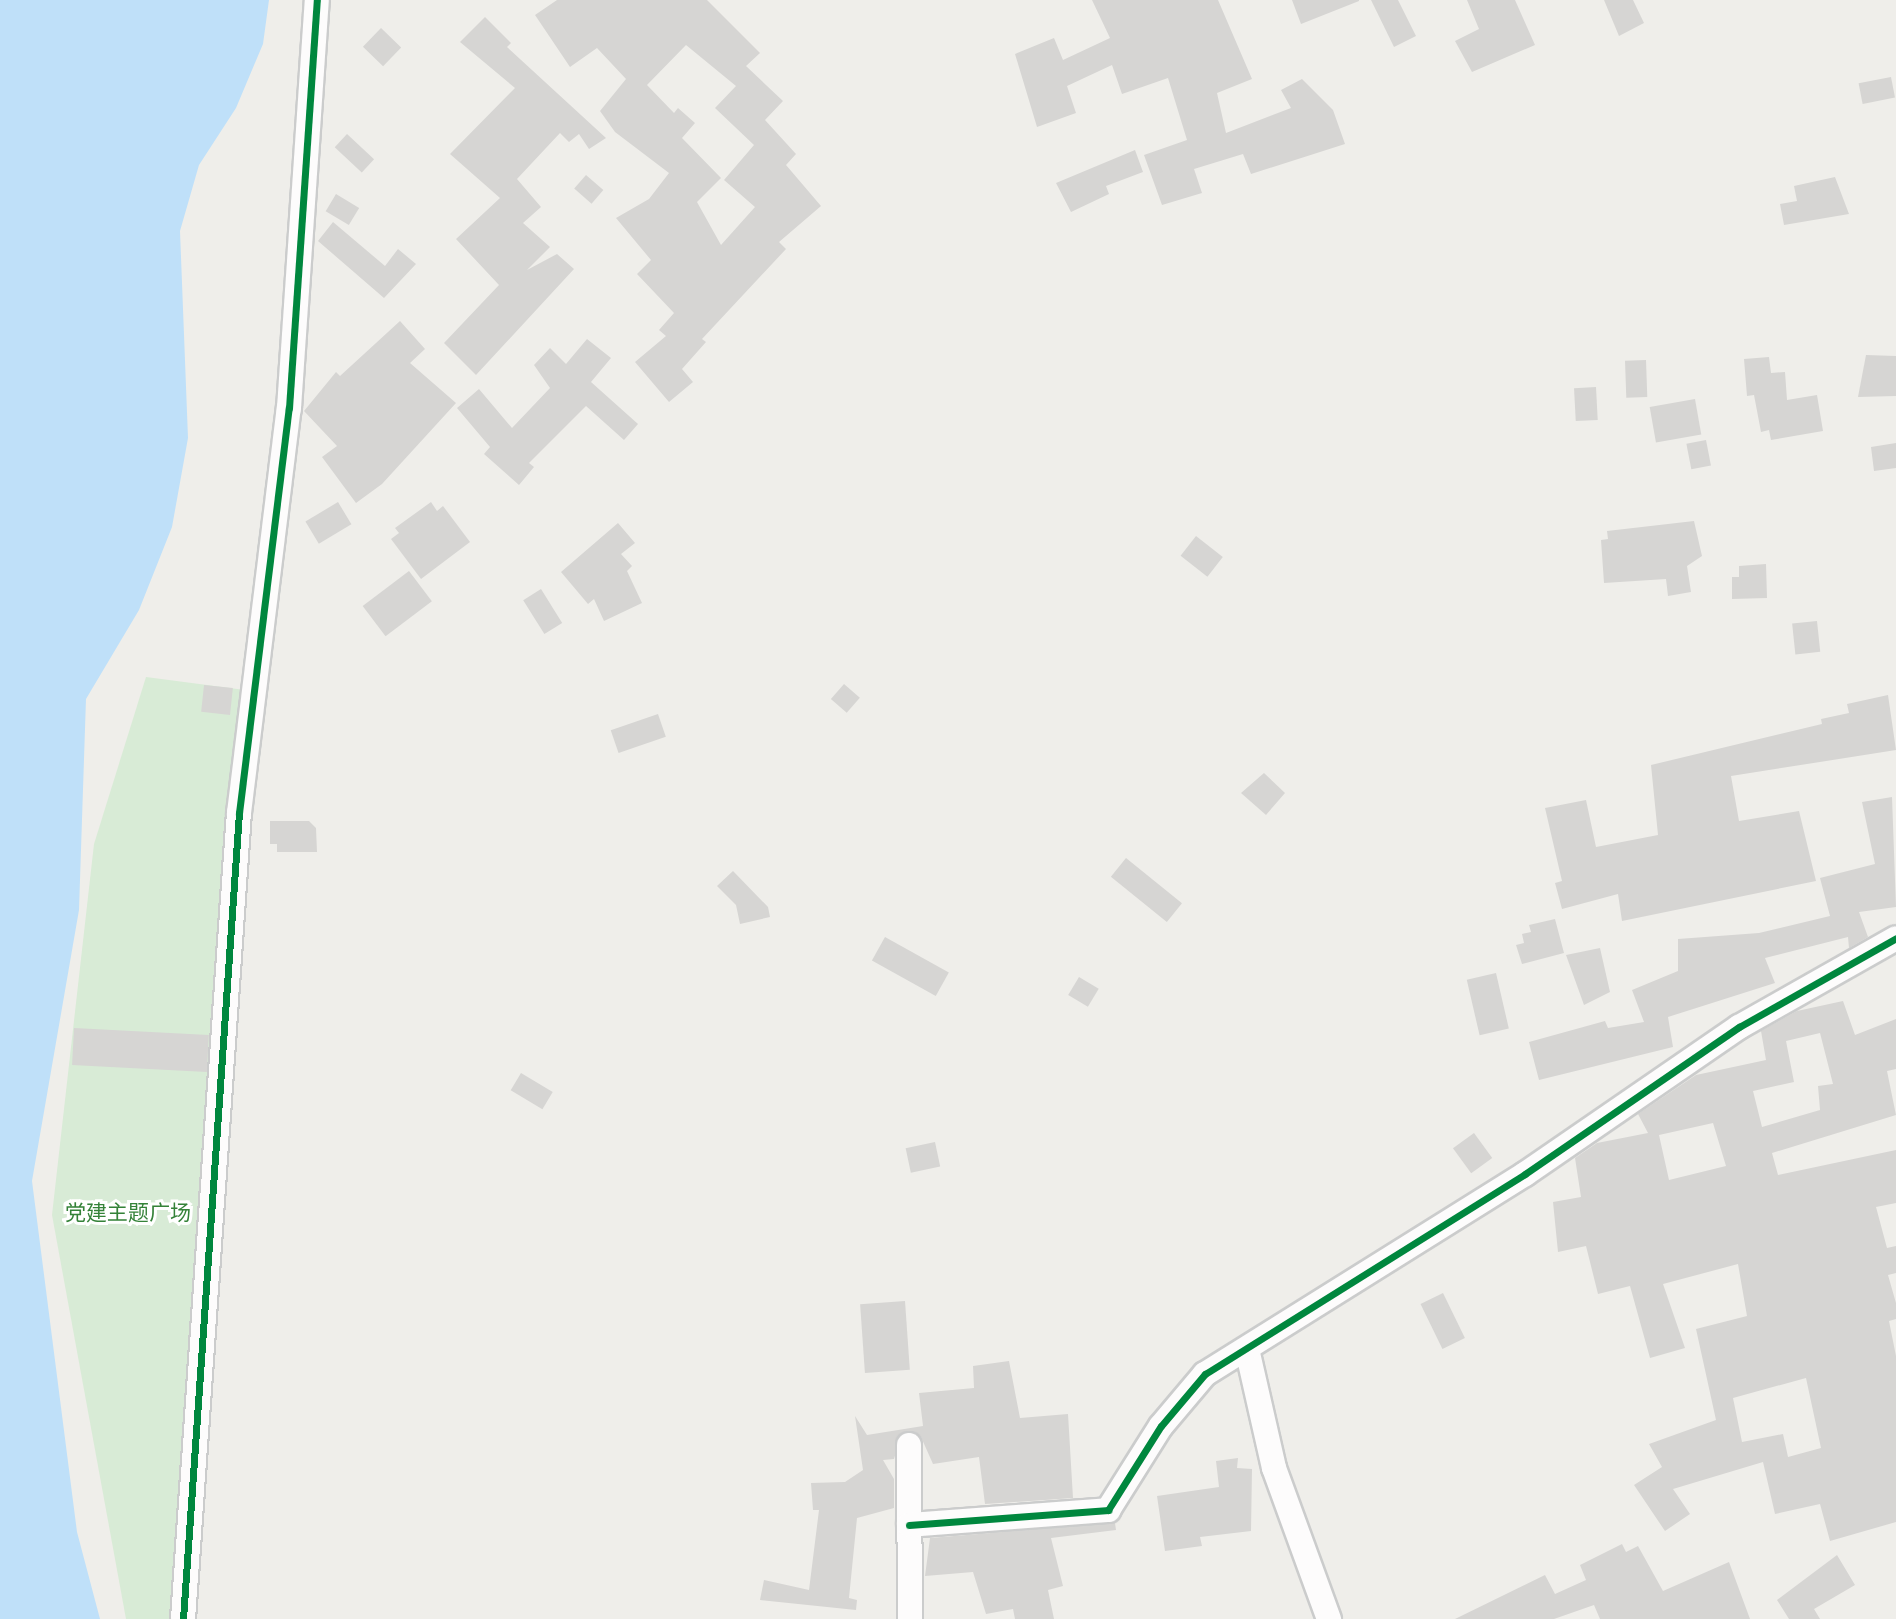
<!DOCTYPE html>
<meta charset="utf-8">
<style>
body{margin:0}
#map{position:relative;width:1896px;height:1619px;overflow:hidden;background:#efeeea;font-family:Quicksand,"Noto Sans SC",sans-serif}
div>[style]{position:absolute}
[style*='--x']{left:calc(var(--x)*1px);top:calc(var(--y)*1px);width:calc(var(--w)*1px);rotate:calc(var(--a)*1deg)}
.green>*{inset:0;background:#d8ebd6}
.water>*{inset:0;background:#bfe0f9}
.building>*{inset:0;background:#d6d5d3;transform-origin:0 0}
.roads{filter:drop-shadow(2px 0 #cbcccc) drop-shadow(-2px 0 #cbcccc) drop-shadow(0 2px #cbcccc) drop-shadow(0 -2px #cbcccc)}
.minor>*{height:24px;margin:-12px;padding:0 12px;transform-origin:12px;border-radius:12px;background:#fdfcfc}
.cycleway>*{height:7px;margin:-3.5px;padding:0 3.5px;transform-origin:3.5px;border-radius:3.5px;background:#00873e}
span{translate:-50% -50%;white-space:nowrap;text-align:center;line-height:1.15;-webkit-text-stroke:6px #fff;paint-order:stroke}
.park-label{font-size:21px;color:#348238}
</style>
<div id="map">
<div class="green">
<div style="clip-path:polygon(146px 677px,245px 690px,172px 1619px,126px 1619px,52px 1215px,94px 844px)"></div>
</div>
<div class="water">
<div style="clip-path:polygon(0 0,269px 0,263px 44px,236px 108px,199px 165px,180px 231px,188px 438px,172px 527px,139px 610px,86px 699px,79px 910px,32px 1181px,77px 1532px,100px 1619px,0 1619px)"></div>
</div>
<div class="building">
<div style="clip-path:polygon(evenodd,557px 0,707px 0,760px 53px,746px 66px,783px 101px,765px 120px,796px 154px,786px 165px,821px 206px,779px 242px,786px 249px,702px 339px,706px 342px,682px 369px,693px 382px,669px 402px,635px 362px,666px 336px,659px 330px,674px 313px,637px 274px,651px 260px,616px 218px,649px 199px,669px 173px,615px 132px,600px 111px,626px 79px,597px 48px,570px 67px,535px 15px,557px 0,686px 45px,736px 86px,715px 108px,754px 145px,724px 180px,755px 207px,721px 245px,697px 202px,721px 178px,682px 138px,695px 123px,678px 108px,674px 113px,647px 85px,686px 45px)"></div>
<div style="clip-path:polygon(1092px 0,1218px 0,1252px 79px,1217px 93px,1226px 133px,1291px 108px,1281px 90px,1302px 79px,1333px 110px,1345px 144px,1251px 174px,1243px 154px,1194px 169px,1202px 193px,1162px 205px,1144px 155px,1187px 140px,1168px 78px,1122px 94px,1112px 65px,1067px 86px,1076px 113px,1037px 127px,1015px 54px,1054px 38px,1063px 60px,1110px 38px)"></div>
<div style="clip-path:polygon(1292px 0,1359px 0,1359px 1px,1301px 24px)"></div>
<div style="clip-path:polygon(1371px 0,1398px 0,1416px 36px,1394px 47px)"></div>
<div style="clip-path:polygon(1467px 0,1515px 0,1535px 45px,1472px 72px,1455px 41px,1479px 29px)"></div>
<div style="clip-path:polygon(1604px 0,1633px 0,1644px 23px,1619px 36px)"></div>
<div style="clip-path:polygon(485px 17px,511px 43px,507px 47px,606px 138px,589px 149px,579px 134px,569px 142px,560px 133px,517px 179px,541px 207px,523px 223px,550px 247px,527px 270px,557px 254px,574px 269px,476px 375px,444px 343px,499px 285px,456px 239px,500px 198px,450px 154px,515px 88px,460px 42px)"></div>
<div style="left:381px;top:28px;width:28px;height:26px;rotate:44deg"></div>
<div style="left:1891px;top:77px;width:21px;height:33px;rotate:79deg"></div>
<div style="left:347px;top:134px;width:37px;height:18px;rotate:43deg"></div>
<div style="clip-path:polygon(1135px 150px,1143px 172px,1106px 186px,1109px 194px,1071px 212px,1056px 183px)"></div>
<div style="left:586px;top:175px;width:23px;height:18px;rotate:41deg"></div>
<div style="clip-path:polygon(1835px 177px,1849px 214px,1784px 225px,1780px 204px,1797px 201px,1794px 186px)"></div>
<div style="left:336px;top:194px;width:27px;height:20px;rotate:31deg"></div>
<div style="clip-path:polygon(333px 222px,385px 266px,398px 249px,416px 264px,384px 298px,318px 241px)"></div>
<div style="clip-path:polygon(400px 321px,425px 349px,410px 363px,456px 403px,382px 484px,356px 503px,322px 457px,337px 446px,304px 411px,336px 372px,340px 376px)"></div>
<div style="clip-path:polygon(587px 339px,611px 358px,591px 382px,638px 424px,624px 440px,586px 406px,529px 463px,534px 467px,519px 485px,484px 454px,490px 447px,457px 408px,479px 389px,512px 428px,550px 388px,534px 365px,550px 348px,566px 364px)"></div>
<div style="clip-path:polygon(1866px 355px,1896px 356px,1896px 396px,1858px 397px)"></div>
<div style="clip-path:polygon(1769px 357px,1771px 373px,1785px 372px,1787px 400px,1817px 395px,1823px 431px,1771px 440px,1769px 430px,1761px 432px,1754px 395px,1747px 396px,1744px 359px)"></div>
<div style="left:1646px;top:360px;width:37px;height:21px;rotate:88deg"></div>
<div style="left:1596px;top:387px;width:33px;height:22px;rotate:87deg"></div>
<div style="left:1695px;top:399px;width:36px;height:46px;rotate:80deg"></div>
<div style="left:1706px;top:440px;width:26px;height:20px;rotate:79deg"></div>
<div style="clip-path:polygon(1896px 443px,1896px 468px,1874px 471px,1871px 447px)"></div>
<div style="left:338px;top:502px;width:26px;height:38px;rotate:59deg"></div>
<div style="clip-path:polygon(431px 502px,437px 511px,443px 506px,470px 542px,421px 579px,391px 539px,399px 533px,395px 528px)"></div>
<div style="clip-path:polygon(1694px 521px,1702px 556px,1687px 566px,1691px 592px,1668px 596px,1666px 579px,1604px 583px,1601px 540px,1608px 539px,1607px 531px)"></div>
<div style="clip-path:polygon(618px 523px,635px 543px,621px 554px,632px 566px,627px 571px,642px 603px,604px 621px,594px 599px,588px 604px,561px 572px)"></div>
<div style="left:1196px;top:536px;width:34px;height:25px;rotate:38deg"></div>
<div style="clip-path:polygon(1766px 564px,1767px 598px,1732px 599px,1732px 577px,1739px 577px,1739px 566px)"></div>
<div style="left:409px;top:571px;width:38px;height:58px;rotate:53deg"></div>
<div style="left:541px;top:589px;width:40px;height:21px;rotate:58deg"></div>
<div style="left:1817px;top:621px;width:31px;height:25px;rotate:84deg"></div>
<div style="left:844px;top:684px;width:21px;height:20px;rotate:41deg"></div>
<div style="left:204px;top:685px;width:29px;height:27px;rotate:6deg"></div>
<div style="clip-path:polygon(1888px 695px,1896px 750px,1731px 776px,1739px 821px,1799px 811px,1816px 881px,1622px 921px,1618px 894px,1562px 909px,1555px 883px,1562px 881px,1545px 808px,1586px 800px,1596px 847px,1658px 835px,1651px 765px,1822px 724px,1821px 719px,1849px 713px,1847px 704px)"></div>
<div style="left:658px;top:714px;width:24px;height:50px;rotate:71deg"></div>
<div style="clip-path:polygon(1264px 773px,1285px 793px,1266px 815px,1241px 793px)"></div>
<div style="clip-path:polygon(1892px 797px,1896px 907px,1859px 912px,1868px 937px,1849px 948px,1848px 937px,1765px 958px,1775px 983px,1668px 1017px,1673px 1047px,1539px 1080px,1529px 1042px,1605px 1021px,1608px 1028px,1644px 1022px,1632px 990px,1678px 971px,1678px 939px,1759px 933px,1830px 916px,1820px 878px,1875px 864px,1862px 802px)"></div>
<div style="clip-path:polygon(270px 821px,309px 821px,316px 828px,317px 852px,277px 852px,277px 844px,270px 844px)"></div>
<div style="left:1126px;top:858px;width:72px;height:24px;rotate:39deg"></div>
<div style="clip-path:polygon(733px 871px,768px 907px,770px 917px,740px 924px,736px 905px,717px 886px)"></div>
<div style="clip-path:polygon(1555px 919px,1564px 953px,1522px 964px,1516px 945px,1524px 943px,1522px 934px,1531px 932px,1529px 925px)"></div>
<div style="left:885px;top:937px;width:73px;height:27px;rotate:29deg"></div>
<div style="clip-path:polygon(1600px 948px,1610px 992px,1584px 1005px,1566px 955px)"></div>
<div style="left:1496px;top:973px;width:57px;height:30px;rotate:77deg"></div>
<div style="left:1079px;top:977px;width:23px;height:21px;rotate:31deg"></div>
<div style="clip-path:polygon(evenodd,1843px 1001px,1855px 1035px,1896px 1019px,1896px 1069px,1887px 1071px,1896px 1115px,1772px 1153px,1778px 1175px,1896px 1150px,1896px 1203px,1876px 1207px,1887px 1248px,1896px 1246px,1896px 1273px,1888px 1275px,1896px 1303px,1896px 1319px,1889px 1321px,1896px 1356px,1896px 1522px,1830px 1541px,1820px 1504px,1775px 1514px,1763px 1462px,1673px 1489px,1690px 1514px,1665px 1531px,1634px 1485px,1662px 1467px,1649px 1444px,1716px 1420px,1696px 1329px,1747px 1316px,1738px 1264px,1663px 1284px,1685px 1348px,1650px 1358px,1630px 1286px,1598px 1294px,1586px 1246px,1558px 1252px,1553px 1202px,1581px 1197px,1575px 1158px,1597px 1143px,1648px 1133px,1638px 1114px,1696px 1075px,1766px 1060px,1761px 1031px,1797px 1011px,1843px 1001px,1820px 1033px,1833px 1084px,1818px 1086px,1820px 1110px,1762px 1127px,1753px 1091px,1794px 1082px,1786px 1041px,1820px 1033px,1843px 1001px,1713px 1123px,1726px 1166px,1669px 1180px,1659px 1135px,1713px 1123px,1843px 1001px,1806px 1378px,1821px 1448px,1788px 1457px,1783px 1434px,1742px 1442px,1733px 1398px,1806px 1378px)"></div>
<div style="left:74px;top:1028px;width:135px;height:37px;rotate:3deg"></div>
<div style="left:521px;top:1073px;width:37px;height:20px;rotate:31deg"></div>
<div style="left:1474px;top:1133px;width:31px;height:26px;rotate:54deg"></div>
<div style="left:935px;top:1142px;width:25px;height:30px;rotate:78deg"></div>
<div style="left:1443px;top:1293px;width:50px;height:25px;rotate:64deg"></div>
<div style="left:905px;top:1301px;width:69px;height:45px;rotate:86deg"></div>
<div style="clip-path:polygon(1009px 1361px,1020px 1418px,1068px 1414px,1073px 1498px,985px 1504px,979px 1457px,933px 1464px,921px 1437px,902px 1432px,894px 1459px,883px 1460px,894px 1479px,894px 1508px,857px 1518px,849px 1598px,857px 1600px,856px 1610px,760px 1600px,764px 1580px,809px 1590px,819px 1510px,813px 1510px,811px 1483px,845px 1482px,863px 1470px,855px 1416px,867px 1435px,923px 1426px,919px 1393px,974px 1388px,973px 1366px)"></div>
<div style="clip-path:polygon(1238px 1458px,1237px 1468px,1252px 1469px,1251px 1531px,1200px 1537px,1202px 1546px,1165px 1551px,1157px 1496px,1219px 1487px,1216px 1461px)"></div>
<div style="clip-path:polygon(1115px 1523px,1116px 1530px,1051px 1538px,1063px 1586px,1048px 1590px,1054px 1619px,1015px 1619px,1013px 1609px,986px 1614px,973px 1572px,925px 1576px,930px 1538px)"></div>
<div style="clip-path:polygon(1622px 1544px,1626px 1552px,1638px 1546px,1663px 1591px,1729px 1562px,1750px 1619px,1600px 1619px,1594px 1605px,1554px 1619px,1455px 1619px,1545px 1575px,1555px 1594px,1586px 1580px,1580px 1565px)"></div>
<div style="clip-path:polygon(1837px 1555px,1855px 1585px,1814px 1609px,1820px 1619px,1789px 1619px,1777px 1600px)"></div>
</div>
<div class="roads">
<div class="minor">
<div style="--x:1247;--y:1349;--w:122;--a:77.2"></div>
<div style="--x:1274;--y:1468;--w:161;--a:70"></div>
<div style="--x:909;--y:1445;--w:174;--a:89.7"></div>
<div style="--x:909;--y:1525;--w:200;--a:-4.3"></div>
<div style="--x:1108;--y:1510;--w:99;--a:-57.8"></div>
<div style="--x:1161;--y:1426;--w:68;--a:-49.8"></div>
<div style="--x:1205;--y:1374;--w:377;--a:-32"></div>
<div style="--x:1525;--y:1174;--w:260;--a:-34.5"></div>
<div style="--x:1739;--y:1027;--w:180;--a:-29.5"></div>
<div style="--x:183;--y:1619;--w:808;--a:-86.03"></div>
<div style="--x:239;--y:813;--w:408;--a:-83"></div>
<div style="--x:289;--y:408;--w:409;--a:-86.1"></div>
</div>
</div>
<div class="cycleway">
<div style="--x:909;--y:1525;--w:200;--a:-4.3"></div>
<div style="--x:1108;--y:1510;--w:99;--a:-57.8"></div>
<div style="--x:1161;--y:1426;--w:68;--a:-49.8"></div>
<div style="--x:1205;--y:1374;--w:377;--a:-32"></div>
<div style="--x:1525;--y:1174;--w:260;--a:-34.5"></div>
<div style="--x:1739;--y:1027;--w:180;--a:-29.5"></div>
<div style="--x:183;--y:1619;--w:808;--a:-86.03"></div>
<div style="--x:239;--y:813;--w:408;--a:-83"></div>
<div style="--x:289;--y:408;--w:409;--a:-86.1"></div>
</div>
<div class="park-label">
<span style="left:128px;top:1212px">党建主题广场</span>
</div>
</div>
